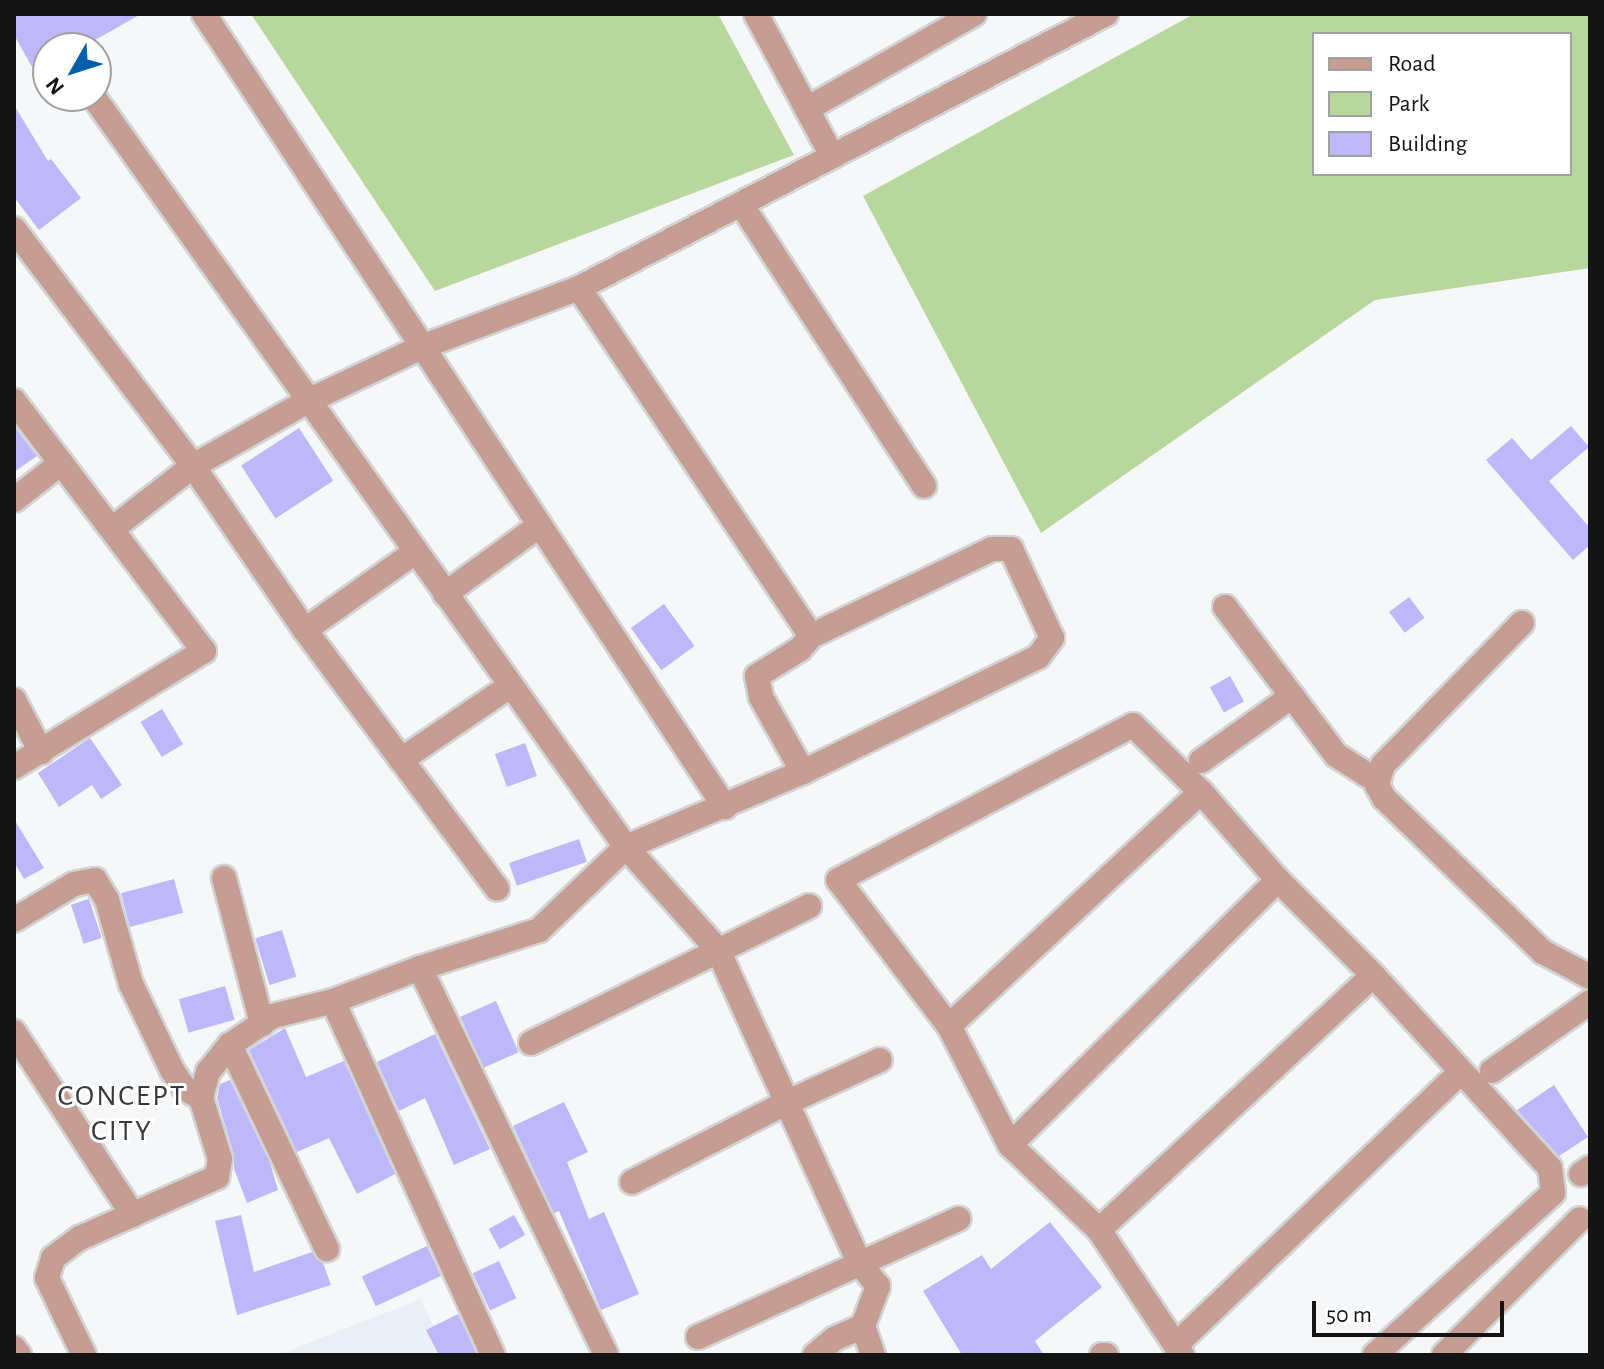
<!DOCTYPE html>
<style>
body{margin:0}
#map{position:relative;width:1604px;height:1369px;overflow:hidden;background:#f6f7f8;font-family:"Alegreya Sans",sans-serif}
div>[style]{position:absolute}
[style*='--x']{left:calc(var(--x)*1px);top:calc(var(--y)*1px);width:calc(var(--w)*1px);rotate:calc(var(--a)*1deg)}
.built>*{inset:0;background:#eaeef7}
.green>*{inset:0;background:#b8d79d}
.building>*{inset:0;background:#beb7f9;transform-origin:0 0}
.roads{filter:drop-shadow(2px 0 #d2d3d4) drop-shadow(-2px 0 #d2d3d4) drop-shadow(0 2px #d2d3d4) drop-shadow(0 -2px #d2d3d4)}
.minor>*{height:24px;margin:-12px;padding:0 12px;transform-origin:12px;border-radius:12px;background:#c69d92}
span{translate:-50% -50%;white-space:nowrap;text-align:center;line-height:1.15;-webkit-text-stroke:6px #fff;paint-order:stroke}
.neighbourhood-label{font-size:30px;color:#38393a;letter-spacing:2px}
.frame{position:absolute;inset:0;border:16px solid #141415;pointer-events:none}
.legend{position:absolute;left:1312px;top:32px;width:260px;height:144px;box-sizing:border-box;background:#fff;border:2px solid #a1a1a1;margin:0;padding:10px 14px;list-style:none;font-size:24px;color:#141415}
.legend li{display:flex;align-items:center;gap:16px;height:40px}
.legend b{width:40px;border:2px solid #a1a1a1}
.north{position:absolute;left:32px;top:32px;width:80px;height:80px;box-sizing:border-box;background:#fff;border:2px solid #a1a1a1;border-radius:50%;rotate:231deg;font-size:22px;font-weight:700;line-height:32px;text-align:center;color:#141415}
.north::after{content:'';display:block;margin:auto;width:28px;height:36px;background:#005eab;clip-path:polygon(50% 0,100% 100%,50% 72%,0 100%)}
.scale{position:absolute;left:1312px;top:1301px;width:192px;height:36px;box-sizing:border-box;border:4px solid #141415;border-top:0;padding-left:10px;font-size:24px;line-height:28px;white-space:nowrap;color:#141415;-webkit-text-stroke:6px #fff;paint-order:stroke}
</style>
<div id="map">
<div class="built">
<div style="clip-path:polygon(421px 1299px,447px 1355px,278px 1355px)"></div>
</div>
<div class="green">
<div style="clip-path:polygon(251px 14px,718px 14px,794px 155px,435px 291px)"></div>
<div style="clip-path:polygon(evenodd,1194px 14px,1590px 14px,1590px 268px,1375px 300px,1041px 533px,863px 196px,1194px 14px,1314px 34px,1570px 34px,1570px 174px,1314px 174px,1314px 34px)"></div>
</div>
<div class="building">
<div style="clip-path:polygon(14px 14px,141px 14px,81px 48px,48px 48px,48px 95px,14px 35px)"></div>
<div style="clip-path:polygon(14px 105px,48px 161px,51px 159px,81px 198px,39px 230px,14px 197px)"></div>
<div style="clip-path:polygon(14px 426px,37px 456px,14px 472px)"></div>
<div style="clip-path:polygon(1571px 426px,1589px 447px,1549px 481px,1590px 528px,1590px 545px,1573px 560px,1486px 460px,1512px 438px,1531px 460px)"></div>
<div style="left:299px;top:428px;width:63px;height:69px;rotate:57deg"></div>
<div style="left:1409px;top:597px;width:26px;height:25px;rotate:53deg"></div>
<div style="left:664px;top:604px;width:52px;height:41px;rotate:54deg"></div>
<div style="left:1230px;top:676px;width:29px;height:23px;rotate:61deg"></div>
<div style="left:162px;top:709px;width:41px;height:25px;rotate:59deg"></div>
<div style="clip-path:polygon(90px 738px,122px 785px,101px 799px,92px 785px,59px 807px,38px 773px)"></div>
<div style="left:525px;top:743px;width:35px;height:32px;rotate:70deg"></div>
<div style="clip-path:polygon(14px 819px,44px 868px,24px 879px,14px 862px)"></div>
<div style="left:579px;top:839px;width:24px;height:74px;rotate:71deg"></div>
<div style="left:174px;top:879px;width:35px;height:55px;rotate:75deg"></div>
<div style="left:89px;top:899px;width:41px;height:19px;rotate:72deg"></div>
<div style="left:282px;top:930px;width:49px;height:28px;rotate:73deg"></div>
<div style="left:225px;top:986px;width:35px;height:48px;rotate:74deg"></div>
<div style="left:496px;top:1001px;width:56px;height:39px;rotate:66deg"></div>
<div style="clip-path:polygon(285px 1028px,306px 1077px,344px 1061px,395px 1174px,357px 1194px,329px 1138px,297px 1152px,249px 1050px)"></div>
<div style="clip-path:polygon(435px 1034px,490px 1149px,454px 1165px,425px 1098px,399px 1111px,377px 1062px)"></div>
<div style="clip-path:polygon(230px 1080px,270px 1163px,278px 1190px,247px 1203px,234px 1169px,234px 1155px,217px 1098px,220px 1084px)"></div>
<div style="clip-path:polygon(1554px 1085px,1588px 1137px,1559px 1156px,1517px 1110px)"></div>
<div style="clip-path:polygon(564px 1102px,588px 1152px,567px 1162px,589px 1219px,604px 1212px,639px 1294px,601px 1310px,559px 1211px,554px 1213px,513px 1126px)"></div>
<div style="clip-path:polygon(241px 1215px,254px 1272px,312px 1252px,323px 1263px,331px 1285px,237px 1315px,215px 1221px)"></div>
<div style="left:514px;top:1215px;width:23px;height:29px;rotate:61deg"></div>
<div style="clip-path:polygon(1050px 1222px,1102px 1287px,1035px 1341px,1044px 1355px,962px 1355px,923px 1291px,982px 1255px,991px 1269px)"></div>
<div style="left:427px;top:1246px;width:33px;height:72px;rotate:65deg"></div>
<div style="left:499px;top:1261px;width:41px;height:29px;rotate:65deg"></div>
<div style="clip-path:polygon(458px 1314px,477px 1355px,439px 1355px,426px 1330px)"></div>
</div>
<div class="roads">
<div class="minor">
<div style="--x:204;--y:14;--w:949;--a:56.7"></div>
<div style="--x:756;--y:14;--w:161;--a:61.8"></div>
<div style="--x:93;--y:96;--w:921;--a:54.64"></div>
<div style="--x:626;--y:847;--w:138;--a:48.2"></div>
<div style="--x:718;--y:950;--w:342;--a:65.7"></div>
<div style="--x:859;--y:1262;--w:31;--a:52"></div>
<div style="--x:878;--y:1286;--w:43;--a:110.6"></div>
<div style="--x:863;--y:1326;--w:31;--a:71"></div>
<div style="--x:807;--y:109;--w:192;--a:-29.6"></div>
<div style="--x:741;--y:204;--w:336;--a:57"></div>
<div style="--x:14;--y:229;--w:297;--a:52.9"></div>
<div style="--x:193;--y:466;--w:199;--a:55.7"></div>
<div style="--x:305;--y:630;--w:322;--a:53.4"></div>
<div style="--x:579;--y:288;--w:594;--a:-27.47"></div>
<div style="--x:14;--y:401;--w:314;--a:52.8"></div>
<div style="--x:204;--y:651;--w:223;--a:148.6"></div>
<div style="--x:14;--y:500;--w:60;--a:-38.2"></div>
<div style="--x:112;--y:529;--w:103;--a:-37.9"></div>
<div style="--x:193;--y:466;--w:132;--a:-29.5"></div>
<div style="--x:308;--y:401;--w:128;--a:-25.4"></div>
<div style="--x:424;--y:346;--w:165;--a:-20.5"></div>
<div style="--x:579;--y:288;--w:418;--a:56.3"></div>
<div style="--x:811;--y:636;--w:17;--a:130"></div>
<div style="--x:800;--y:649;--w:51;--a:147.9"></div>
<div style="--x:757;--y:676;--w:21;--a:79"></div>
<div style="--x:761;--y:697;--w:86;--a:60.8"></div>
<div style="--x:445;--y:594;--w:117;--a:-36"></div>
<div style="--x:1225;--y:607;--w:185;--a:53.1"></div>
<div style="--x:1336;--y:755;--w:49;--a:32.4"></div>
<div style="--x:1522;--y:623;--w:199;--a:134.4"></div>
<div style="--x:1383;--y:765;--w:21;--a:107"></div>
<div style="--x:1377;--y:785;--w:15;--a:62"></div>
<div style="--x:1384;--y:798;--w:221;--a:44.1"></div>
<div style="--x:1543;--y:952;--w:53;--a:28"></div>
<div style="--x:305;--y:630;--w:135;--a:-35.3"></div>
<div style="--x:14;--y:700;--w:59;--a:62.6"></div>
<div style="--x:401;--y:760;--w:132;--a:-34.2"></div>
<div style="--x:1201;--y:761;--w:112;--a:-35.5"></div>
<div style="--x:224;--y:878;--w:151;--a:75.4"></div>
<div style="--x:14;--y:920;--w:70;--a:-31"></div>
<div style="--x:74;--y:884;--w:21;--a:-11"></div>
<div style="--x:95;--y:880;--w:23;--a:59"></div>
<div style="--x:107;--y:900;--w:87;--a:74.1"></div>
<div style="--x:131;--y:984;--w:95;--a:64.5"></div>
<div style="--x:172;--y:1070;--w:22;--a:56"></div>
<div style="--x:184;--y:1088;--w:20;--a:30"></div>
<div style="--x:420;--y:968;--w:429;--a:64.3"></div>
<div style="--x:333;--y:1001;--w:388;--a:65.7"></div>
<div style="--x:949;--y:1026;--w:344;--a:-42.9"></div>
<div style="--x:14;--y:1032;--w:218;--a:57"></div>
<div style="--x:531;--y:1043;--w:310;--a:-26.2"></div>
<div style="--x:230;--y:1045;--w:226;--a:64.6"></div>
<div style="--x:1492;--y:1071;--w:120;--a:-35.1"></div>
<div style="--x:1010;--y:1145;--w:377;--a:-44.7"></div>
<div style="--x:1581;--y:1174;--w:11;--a:-34"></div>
<div style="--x:632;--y:1182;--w:173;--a:-27.2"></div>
<div style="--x:786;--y:1103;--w:103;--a:-24.6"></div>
<div style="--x:1099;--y:1230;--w:374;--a:-42.9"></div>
<div style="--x:698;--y:1337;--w:286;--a:-24.4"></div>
<div style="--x:1177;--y:1344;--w:393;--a:-43.8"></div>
<div style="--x:14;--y:1348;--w:9;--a:54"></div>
<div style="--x:84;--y:1355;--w:85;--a:-115.7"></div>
<div style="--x:47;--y:1278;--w:21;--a:-73"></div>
<div style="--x:53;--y:1258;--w:34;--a:-37"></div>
<div style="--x:80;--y:1238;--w:150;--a:-24"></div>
<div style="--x:217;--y:1177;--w:18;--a:-81"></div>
<div style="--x:220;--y:1159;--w:64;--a:-107.3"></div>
<div style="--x:201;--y:1098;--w:27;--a:-75"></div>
<div style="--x:208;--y:1072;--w:35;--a:-51"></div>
<div style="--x:230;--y:1045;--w:52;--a:-34"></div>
<div style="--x:273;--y:1016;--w:62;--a:-14"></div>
<div style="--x:333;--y:1001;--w:93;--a:-20.8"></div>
<div style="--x:420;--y:968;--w:125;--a:-17.7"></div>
<div style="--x:539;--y:930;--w:120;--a:-43.7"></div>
<div style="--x:626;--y:847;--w:192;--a:-23"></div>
<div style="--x:803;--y:772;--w:262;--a:-26.1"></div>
<div style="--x:1038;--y:657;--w:24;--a:-54"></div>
<div style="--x:1052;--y:638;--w:98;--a:-114.7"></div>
<div style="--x:1011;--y:549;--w:19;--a:180"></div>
<div style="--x:992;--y:549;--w:201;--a:154.3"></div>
<div style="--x:815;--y:1355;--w:25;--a:-40"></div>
<div style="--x:834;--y:1339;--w:32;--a:-24"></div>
<div style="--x:1102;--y:1355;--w:4;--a:0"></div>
<div style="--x:1182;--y:1355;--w:150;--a:-123.6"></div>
<div style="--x:1099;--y:1230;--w:123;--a:-136.3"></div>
<div style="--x:1010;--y:1145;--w:134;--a:-117.1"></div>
<div style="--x:949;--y:1026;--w:183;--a:-127.2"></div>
<div style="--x:838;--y:880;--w:333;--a:-27.7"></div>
<div style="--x:1133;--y:725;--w:95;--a:44.6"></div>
<div style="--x:1201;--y:792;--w:117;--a:48.8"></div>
<div style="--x:1278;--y:880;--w:134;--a:45"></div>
<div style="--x:1373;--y:975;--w:262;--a:47.5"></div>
<div style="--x:1550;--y:1168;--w:25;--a:83"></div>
<div style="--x:1553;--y:1193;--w:241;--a:137.7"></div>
<div style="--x:1444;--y:1355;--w:192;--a:-45"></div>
</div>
</div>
<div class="neighbourhood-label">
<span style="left:122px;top:1113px">CONCEPT<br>CITY</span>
</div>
<div class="frame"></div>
<ul class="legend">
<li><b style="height:10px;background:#c69d92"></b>Road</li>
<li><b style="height:22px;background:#b8d79d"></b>Park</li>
<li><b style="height:22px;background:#beb7f9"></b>Building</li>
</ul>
<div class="north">N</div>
<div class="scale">50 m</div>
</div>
